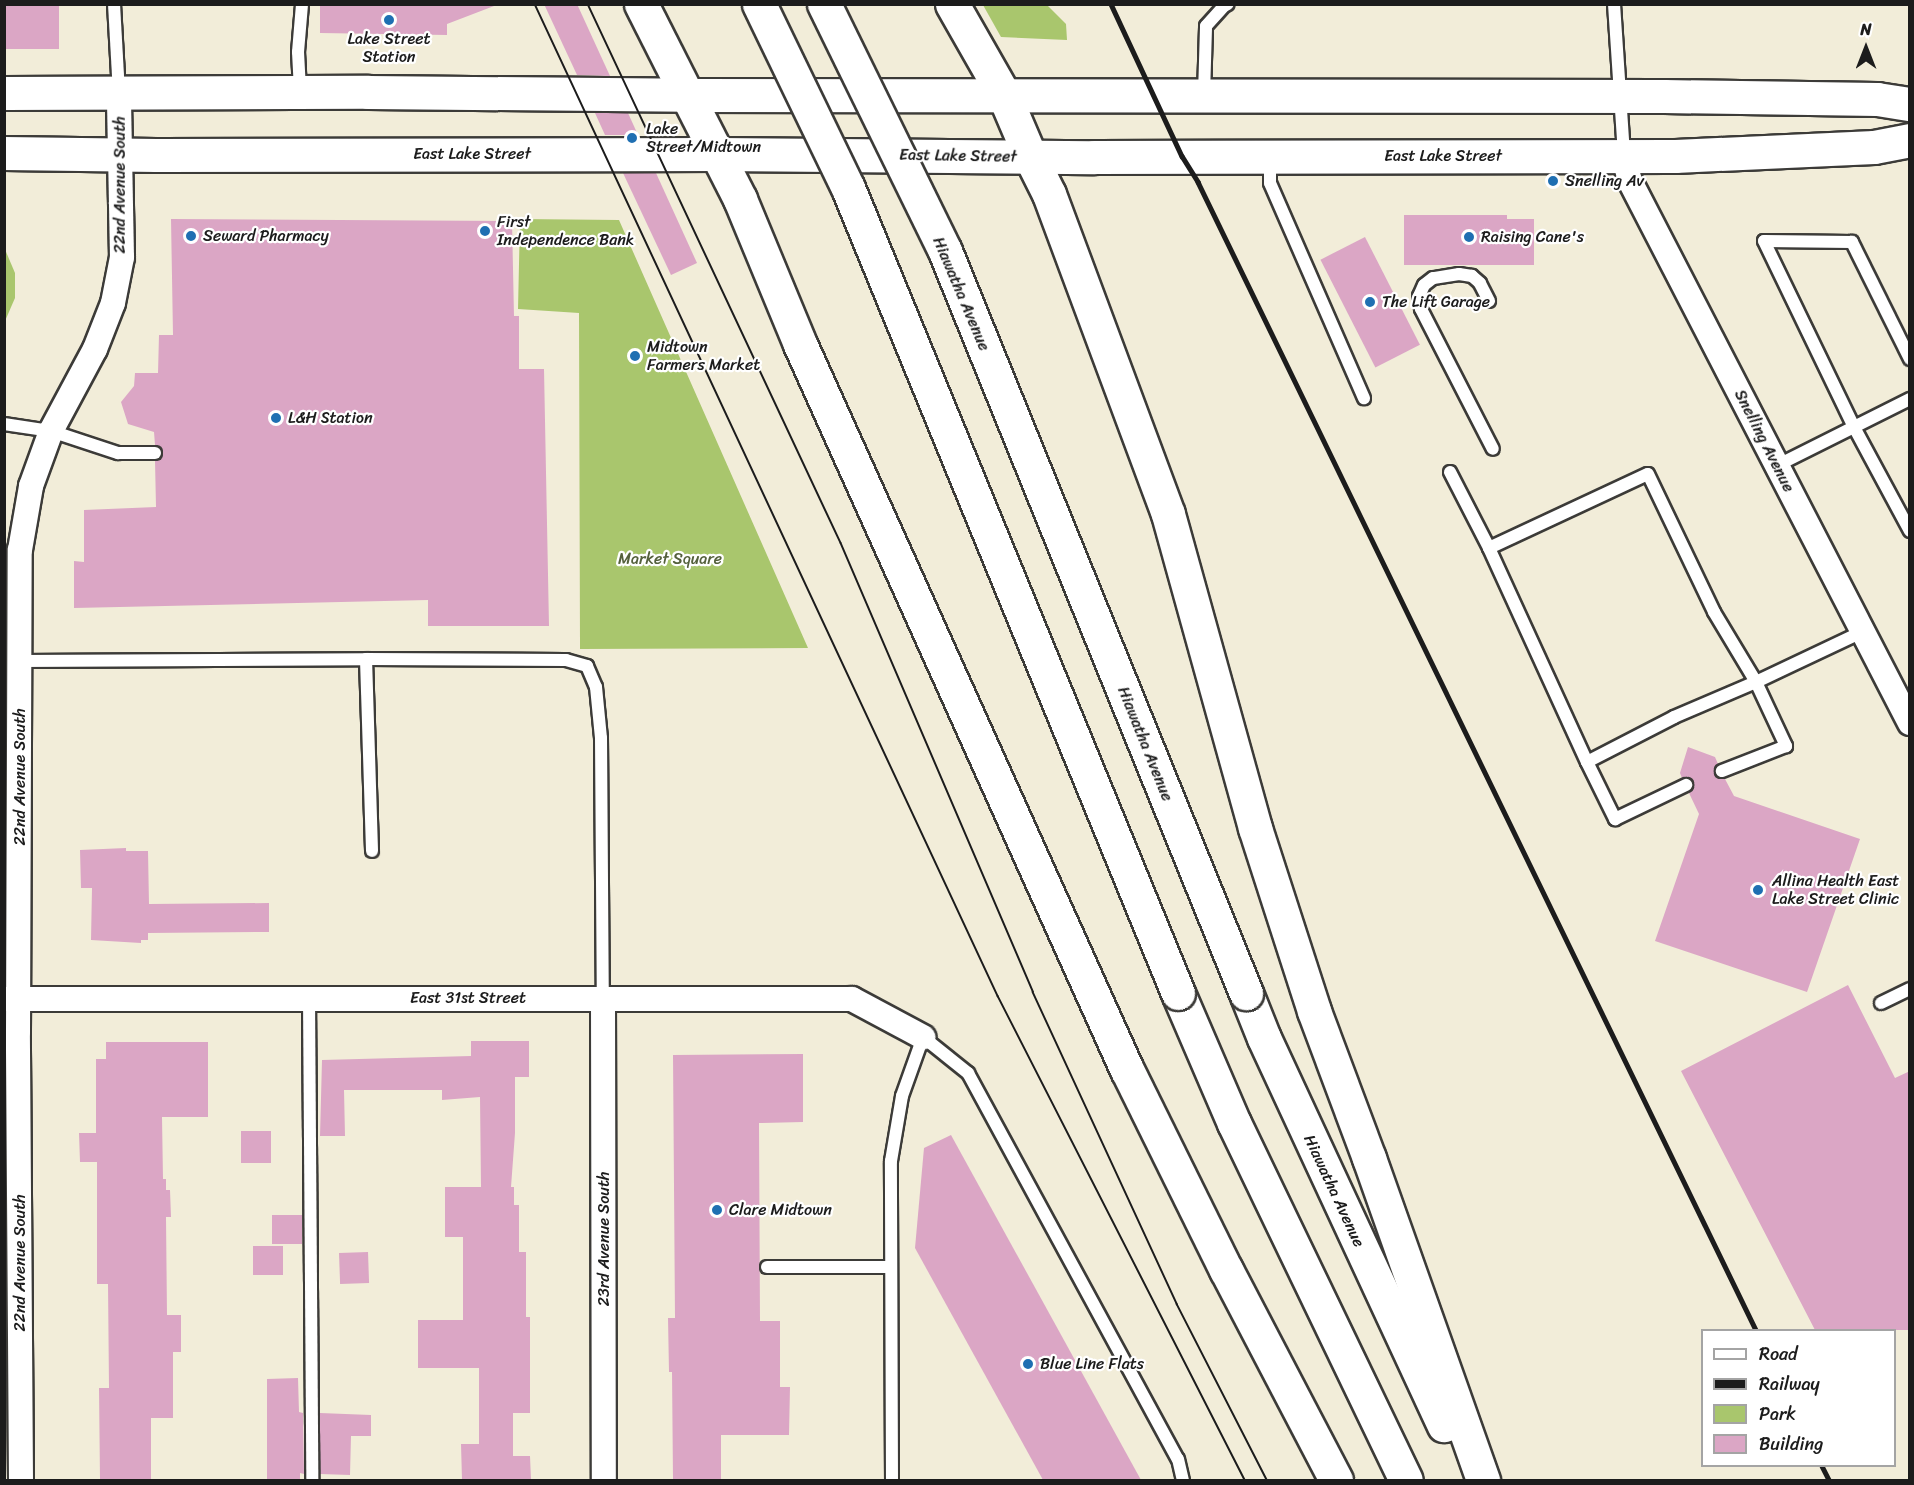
<!DOCTYPE html>
<style>
body{margin:0}
#map{position:relative;width:1914px;height:1485px;overflow:hidden;background:#f2edd9;font-family:Sriracha,sans-serif}
div>[style]{position:absolute}
[style*='--x']{left:calc(var(--x)*1px);top:calc(var(--y)*1px);width:calc(var(--w)*1px);rotate:calc(var(--a)*1deg)}
.green>*{inset:0;background:#a9c66d}
.building>*{inset:0;background:#dba6c5;transform-origin:0 0}
.roads{filter:drop-shadow(2px 0 #3c3b38) drop-shadow(-2px 0 #3c3b38) drop-shadow(0 2px #3c3b38) drop-shadow(0 -2px #3c3b38)}
.service>*{height:12px;margin:-6px;padding:0 6px;transform-origin:6px;border-radius:6px;background:#fff}
.minor>*{height:24px;margin:-12px;padding:0 12px;transform-origin:12px;border-radius:12px;background:#fff}
.secondary>*{height:33px;margin:-16.5px;padding:0 16.5px;transform-origin:16.5px;border-radius:16.5px;background:#fff}
.primary>*{height:33px;margin:-16.5px;padding:0 16.5px;transform-origin:16.5px;border-radius:16.5px;background:#fff}
.trunk>*{height:33px;margin:-16.5px;padding:0 16.5px;transform-origin:16.5px;border-radius:16.5px;background:#fff}
.tram>*{height:1.5px;margin:-0.75px;padding:0 0.75px;transform-origin:0.75px;border-radius:0.75px;background:#1c1c1c}
.rail>*{height:4.5px;margin:-2.25px;padding:0 2.25px;transform-origin:2.25px;border-radius:2.25px;background:#1c1c1c}
.bridges{filter:drop-shadow(2px 0 #3c3b38) drop-shadow(-2px 0 #3c3b38) drop-shadow(0 2px #3c3b38) drop-shadow(0 -2px #3c3b38)}
.trunk-bridge>*{height:33px;margin:-16.5px;padding:0 16.5px;transform-origin:16.5px;border-radius:16.5px;background:#fff}
.dots>*{width:16px;height:16px;translate:-50% -50%;box-sizing:border-box;border:3px solid #fff;border-radius:50%}
span{translate:-50% -50%;white-space:nowrap;text-align:center;line-height:1.15;-webkit-text-stroke:4.5px #fff;paint-order:stroke}
.poi-label{font-size:16px;color:#1c1c1c}
.left{translate:0 -50%;text-align:left}
.street-label{font-size:16px;color:#1c1c1c}
.park-label{font-size:16px;color:#54603c}
.frame{position:absolute;inset:0;border:6px solid #1c1c1c;pointer-events:none}
.legend{position:absolute;left:1701px;top:1329px;width:195px;height:138px;box-sizing:border-box;background:#fff;border:2px solid #a4a4a4;margin:0;padding:8px 10px;list-style:none;font-size:18px;color:#1c1c1c}
.legend li{display:flex;align-items:center;gap:12px;height:30px}
.legend b{width:30px;border:2px solid #a4a4a4}
.north{position:absolute;left:1836px;top:18px;width:60px;height:60px;-webkit-text-stroke:4px #fff;paint-order:stroke;rotate:0deg;font-size:16px;font-weight:700;line-height:24px;text-align:center;color:#1c1c1c}
.north::after{content:'';display:block;margin:auto;width:21px;height:27px;background:#1c1c1c;clip-path:polygon(50% 0,100% 100%,50% 72%,0 100%)}
</style>
<div id="map">
<div class="green">
<div style="clip-path:polygon(983px 5px,1047px 5px,1066px 24px,1067px 40px,1001px 37px)"></div>
<div style="clip-path:polygon(520px 219px,619px 220px,808px 648px,580px 649px,579px 313px,518px 309px)"></div>
<div style="clip-path:polygon(4px 247px,15px 273px,15px 298px,5px 321px)"></div>
</div>
<div class="building">
<div style="left:4px;top:4px;width:55px;height:45px"></div>
<div style="clip-path:polygon(320px 4px,493px 4px,494px 6px,447px 24px,447px 35px,320px 33px)"></div>
<div style="clip-path:polygon(544px 4px,577px 4px,610px 76px,577px 75px)"></div>
<div style="clip-path:polygon(595px 113px,628px 113px,638px 135px,605px 135px)"></div>
<div style="clip-path:polygon(623px 173px,656px 173px,697px 263px,671px 275px)"></div>
<div style="clip-path:polygon(1404px 215px,1507px 215px,1507px 219px,1534px 219px,1534px 265px,1404px 265px)"></div>
<div style="clip-path:polygon(171px 219px,512px 221px,514px 316px,519px 316px,519px 369px,544px 369px,549px 626px,428px 626px,428px 600px,74px 608px,74px 561px,84px 562px,84px 510px,156px 507px,155px 461px,162px 458px,162px 449px,155px 445px,154px 432px,128px 424px,121px 402px,134px 386px,135px 373px,158px 373px,159px 335px,173px 335px)"></div>
<div style="left:1365px;top:237px;width:121px;height:50px;rotate:63deg"></div>
<div style="clip-path:polygon(1688px 747px,1715px 757px,1718px 764px,1714px 769px,1715px 775px,1720px 779px,1725px 779px,1734px 796px,1860px 839px,1807px 992px,1655px 941px,1699px 814px,1689px 793px,1693px 789px,1694px 782px,1690px 778px,1682px 778px,1680px 773px)"></div>
<div style="clip-path:polygon(126px 848px,126px 851px,148px 851px,149px 904px,269px 903px,269px 932px,148px 933px,148px 940px,141px 940px,141px 943px,91px 940px,92px 888px,81px 888px,80px 850px)"></div>
<div style="clip-path:polygon(1848px 985px,1895px 1078px,1910px 1071px,1910px 1330px,1815px 1330px,1681px 1071px)"></div>
<div style="clip-path:polygon(471px 1041px,529px 1041px,529px 1077px,515px 1077px,515px 1133px,511px 1187px,514px 1187px,514px 1205px,519px 1205px,519px 1252px,526px 1252px,526px 1317px,530px 1317px,530px 1413px,513px 1413px,513px 1456px,530px 1456px,531px 1480px,462px 1480px,461px 1444px,479px 1444px,479px 1368px,418px 1368px,418px 1320px,463px 1320px,463px 1237px,445px 1237px,445px 1187px,481px 1187px,480px 1097px,442px 1100px,442px 1090px,344px 1090px,345px 1136px,320px 1136px,322px 1060px,471px 1056px)"></div>
<div style="clip-path:polygon(106px 1042px,208px 1042px,208px 1117px,162px 1117px,163px 1179px,166px 1179px,166px 1190px,170px 1190px,171px 1217px,166px 1217px,167px 1315px,181px 1315px,181px 1352px,173px 1352px,173px 1418px,151px 1418px,151px 1480px,100px 1480px,99px 1388px,109px 1388px,108px 1284px,97px 1284px,97px 1162px,80px 1162px,79px 1133px,96px 1133px,96px 1059px,106px 1059px)"></div>
<div style="clip-path:polygon(803px 1054px,803px 1122px,759px 1123px,760px 1321px,780px 1321px,780px 1387px,790px 1387px,789px 1435px,721px 1435px,721px 1480px,673px 1480px,672px 1372px,669px 1372px,668px 1318px,675px 1318px,673px 1055px)"></div>
<div style="left:241px;top:1131px;width:30px;height:32px"></div>
<div style="clip-path:polygon(951px 1135px,1141px 1480px,1043px 1480px,915px 1248px,924px 1148px)"></div>
<div style="left:272px;top:1215px;width:30px;height:29px"></div>
<div style="left:253px;top:1246px;width:30px;height:29px"></div>
<div style="left:368px;top:1252px;width:31px;height:29px;rotate:88deg"></div>
<div style="clip-path:polygon(298px 1378px,299px 1412px,303px 1413px,304px 1474px,300px 1473px,300px 1479px,267px 1479px,267px 1379px)"></div>
<div style="clip-path:polygon(320px 1413px,371px 1415px,371px 1436px,351px 1436px,350px 1475px,320px 1474px)"></div>
</div>
<div class="roads">
<div class="service">
<div style="--x:114;--y:4;--w:89;--a:86.8"></div>
<div style="--x:1614;--y:4;--w:152;--a:86.2"></div>
<div style="--x:300;--y:90;--w:38;--a:-93"></div>
<div style="--x:298;--y:52;--w:48;--a:-85.2"></div>
<div style="--x:1204;--y:95;--w:69;--a:-88.3"></div>
<div style="--x:1206;--y:26;--w:27;--a:-48"></div>
<div style="--x:1224;--y:6;--w:4;--a:-27"></div>
<div style="--x:1270;--y:158;--w:25;--a:90"></div>
<div style="--x:1270;--y:183;--w:235;--a:66.4"></div>
<div style="--x:1489;--y:301;--w:20;--a:-117"></div>
<div style="--x:1480;--y:283;--w:11;--a:-139"></div>
<div style="--x:1472;--y:276;--w:13;--a:-171"></div>
<div style="--x:1459;--y:274;--w:26;--a:171"></div>
<div style="--x:1433;--y:278;--w:11;--a:142"></div>
<div style="--x:1424;--y:285;--w:12;--a:114"></div>
<div style="--x:1419;--y:296;--w:13;--a:81"></div>
<div style="--x:1421;--y:309;--w:157;--a:62.8"></div>
<div style="--x:1910;--y:359;--w:131;--a:-116.4"></div>
<div style="--x:1852;--y:242;--w:88;--a:-179.3"></div>
<div style="--x:1764;--y:241;--w:207;--a:64.2"></div>
<div style="--x:1854;--y:427;--w:118;--a:61.7"></div>
<div style="--x:4;--y:424;--w:48;--a:8.5"></div>
<div style="--x:51;--y:431;--w:71;--a:18.2"></div>
<div style="--x:118;--y:453;--w:37;--a:0"></div>
<div style="--x:1776;--y:466;--w:150;--a:-26.6"></div>
<div style="--x:1450;--y:472;--w:85;--a:62.8"></div>
<div style="--x:1489;--y:548;--w:175;--a:-25"></div>
<div style="--x:1648;--y:474;--w:153;--a:64.4"></div>
<div style="--x:1714;--y:612;--w:82;--a:59"></div>
<div style="--x:1756;--y:682;--w:117;--a:-25.3"></div>
<div style="--x:1489;--y:548;--w:235;--a:65.4"></div>
<div style="--x:1587;--y:762;--w:98;--a:-27.3"></div>
<div style="--x:1674;--y:717;--w:89;--a:-23.1"></div>
<div style="--x:1756;--y:682;--w:71;--a:64.9"></div>
<div style="--x:1786;--y:746;--w:69;--a:158.7"></div>
<div style="--x:366;--y:659;--w:200;--a:0.3"></div>
<div style="--x:566;--y:660;--w:22;--a:16"></div>
<div style="--x:587;--y:666;--w:23;--a:67"></div>
<div style="--x:596;--y:687;--w:51;--a:84.4"></div>
<div style="--x:601;--y:738;--w:260;--a:89.6"></div>
<div style="--x:20;--y:661;--w:346;--a:-0.3"></div>
<div style="--x:366;--y:659;--w:192;--a:88.2"></div>
<div style="--x:1587;--y:762;--w:64;--a:63.8"></div>
<div style="--x:1615;--y:819;--w:79;--a:-25.6"></div>
<div style="--x:309;--y:998;--w:482;--a:89.6"></div>
<div style="--x:1881;--y:1003;--w:32;--a:-26"></div>
<div style="--x:767;--y:1267;--w:124;--a:0"></div>
<div style="--x:892;--y:1480;--w:319;--a:-90.2"></div>
<div style="--x:891;--y:1161;--w:66;--a:-80.4"></div>
<div style="--x:902;--y:1096;--w:63;--a:-70.4"></div>
<div style="--x:923;--y:1037;--w:58;--a:38.7"></div>
<div style="--x:968;--y:1073;--w:439;--a:61.5"></div>
<div style="--x:1178;--y:1459;--w:22;--a:77"></div>
</div>
<div class="minor">
<div style="--x:1624;--y:156;--w:26;--a:77"></div>
<div style="--x:1630;--y:181;--w:610;--a:62.68"></div>
<div style="--x:603;--y:998;--w:482;--a:89.9"></div>
<div style="--x:4;--y:999;--w:848;--a:0"></div>
<div style="--x:852;--y:999;--w:81;--a:28.2"></div>
<div style="--x:21;--y:1480;--w:448;--a:-90.4"></div>
<div style="--x:18;--y:1032;--w:482;--a:-89.8"></div>
<div style="--x:20;--y:550;--w:65;--a:-80.2"></div>
<div style="--x:31;--y:486;--w:59;--a:-70"></div>
<div style="--x:51;--y:431;--w:93;--a:-61.8"></div>
<div style="--x:95;--y:349;--w:49;--a:-68.6"></div>
<div style="--x:113;--y:303;--w:47;--a:-78.9"></div>
<div style="--x:122;--y:257;--w:163;--a:-91.1"></div>
</div>
<div class="secondary">
<div style="--x:4;--y:93;--w:364;--a:-0.2"></div>
<div style="--x:368;--y:92;--w:319;--a:0.5"></div>
<div style="--x:4;--y:153;--w:152;--a:0.8"></div>
<div style="--x:156;--y:155;--w:562;--a:-0.1"></div>
</div>
<div class="primary">
<div style="--x:952;--y:4;--w:105;--a:60.3"></div>
<div style="--x:1004;--y:95;--w:66;--a:66.9"></div>
<div style="--x:718;--y:154;--w:376;--a:0.5"></div>
<div style="--x:1094;--y:157;--w:581;--a:-0.1"></div>
<div style="--x:1675;--y:156;--w:199;--a:-2.6"></div>
<div style="--x:1874;--y:147;--w:37;--a:-11"></div>
<div style="--x:1336;--y:1480;--w:237;--a:-117.6"></div>
<div style="--x:1226;--y:1270;--w:223;--a:-116.3"></div>
<div style="--x:1127;--y:1070;--w:796;--a:-114.25"></div>
<div style="--x:800;--y:344;--w:157;--a:-112.5"></div>
<div style="--x:740;--y:199;--w:117;--a:-117"></div>
<div style="--x:687;--y:95;--w:977;--a:0.06"></div>
<div style="--x:1664;--y:96;--w:213;--a:0.8"></div>
<div style="--x:1877;--y:99;--w:33;--a:9"></div>
</div>
<div class="trunk">
<div style="--x:641;--y:4;--w:102;--a:63.2"></div>
<div style="--x:1030;--y:156;--w:42;--a:63.4"></div>
<div style="--x:1049;--y:194;--w:341;--a:69.6"></div>
<div style="--x:1168;--y:514;--w:326;--a:74.5"></div>
<div style="--x:1255;--y:828;--w:192;--a:72.1"></div>
<div style="--x:1314;--y:1011;--w:157;--a:69.5"></div>
<div style="--x:1369;--y:1158;--w:342;--a:70.5"></div>
<div style="--x:1178;--y:993;--w:142;--a:66.7"></div>
<div style="--x:1234;--y:1123;--w:396;--a:64.3"></div>
<div style="--x:1246;--y:993;--w:48;--a:68.2"></div>
<div style="--x:1264;--y:1038;--w:427;--a:65.1"></div>
</div>
</div>
<div class="tram">
<div style="--x:535;--y:4;--w:1095;--a:64.98"></div>
<div style="--x:998;--y:996;--w:543;--a:62.96"></div>
<div style="--x:588;--y:4;--w:595;--a:64.86"></div>
<div style="--x:841;--y:543;--w:488;--a:66.8"></div>
<div style="--x:1033;--y:992;--w:344;--a:65.2"></div>
<div style="--x:1177;--y:1304;--w:198;--a:62.9"></div>
</div>
<div class="rail">
<div style="--x:1111;--y:4;--w:168;--a:65"></div>
<div style="--x:1182;--y:156;--w:31;--a:58"></div>
<div style="--x:1198;--y:182;--w:1276;--a:64.08"></div>
<div style="--x:1822;--y:1466;--w:16;--a:63"></div>
</div>
<div class="bridges">
<div class="trunk-bridge">
<div style="--x:759;--y:4;--w:204;--a:64.2"></div>
<div style="--x:848;--y:188;--w:870;--a:67.71"></div>
<div style="--x:824;--y:4;--w:275;--a:63.9"></div>
<div style="--x:945;--y:251;--w:801;--a:67.92"></div>
</div>
</div>
<div class="dots">
<div style="left:389px;top:20px;background:#1f6fb2"></div>
<div style="left:632px;top:138px;background:#1f6fb2"></div>
<div style="left:1553px;top:181px;background:#1f6fb2"></div>
<div style="left:485px;top:231px;background:#1f6fb2"></div>
<div style="left:191px;top:236px;background:#1f6fb2"></div>
<div style="left:1469px;top:237px;background:#1f6fb2"></div>
<div style="left:1370px;top:302px;background:#1f6fb2"></div>
<div style="left:635px;top:356px;background:#1f6fb2"></div>
<div style="left:276px;top:418px;background:#1f6fb2"></div>
<div style="left:1758px;top:890px;background:#1f6fb2"></div>
<div style="left:717px;top:1210px;background:#1f6fb2"></div>
<div style="left:1028px;top:1364px;background:#1f6fb2"></div>
</div>
<div class="poi-label">
<span style="left:389px;top:48px">Lake Street<br>Station</span>
<span class="left" style="left:646px;top:138px">Lake<br>Street/Midtown</span>
<span class="left" style="left:1565px;top:181px">Snelling Av</span>
<span class="left" style="left:497px;top:231px">First<br>Independence Bank</span>
<span class="left" style="left:203px;top:236px">Seward Pharmacy</span>
<span class="left" style="left:1481px;top:237px">Raising Cane's</span>
<span class="left" style="left:1382px;top:302px">The Lift Garage</span>
<span class="left" style="left:647px;top:356px">Midtown<br>Farmers Market</span>
<span class="left" style="left:288px;top:418px">L&amp;H Station</span>
<span class="left" style="left:1772px;top:890px">Allina Health East<br>Lake Street Clinic</span>
<span class="left" style="left:729px;top:1210px">Clare Midtown</span>
<span class="left" style="left:1040px;top:1364px">Blue Line Flats</span>
</div>
<div class="street-label">
<span style="left:472px;top:154px">East Lake Street</span>
<span style="left:958px;top:156px;rotate:1deg">East Lake Street</span>
<span style="left:1443px;top:156px">East Lake Street</span>
<span style="left:120px;top:185px;rotate:-90deg">22nd Avenue South</span>
<span style="left:961px;top:294px;rotate:67deg">Hiawatha Avenue</span>
<span style="left:1764px;top:441px;rotate:63deg">Snelling Avenue</span>
<span style="left:1145px;top:744px;rotate:68deg">Hiawatha Avenue</span>
<span style="left:20px;top:777px;rotate:-90deg">22nd Avenue South</span>
<span style="left:468px;top:998px">East 31st Street</span>
<span style="left:1334px;top:1191px;rotate:65deg">Hiawatha Avenue</span>
<span style="left:604px;top:1239px;rotate:-90deg">23rd Avenue South</span>
<span style="left:20px;top:1263px;rotate:-90deg">22nd Avenue South</span>
</div>
<div class="park-label">
<span style="left:670px;top:559px">Market Square</span>
</div>
<div class="frame"></div>
<ul class="legend">
<li><b style="height:8px;background:#fff"></b>Road</li>
<li><b style="height:8px;background:#1c1c1c"></b>Railway</li>
<li><b style="height:16px;background:#a9c66d"></b>Park</li>
<li><b style="height:16px;background:#dba6c5"></b>Building</li>
</ul>
<div class="north">N</div>
</div>
